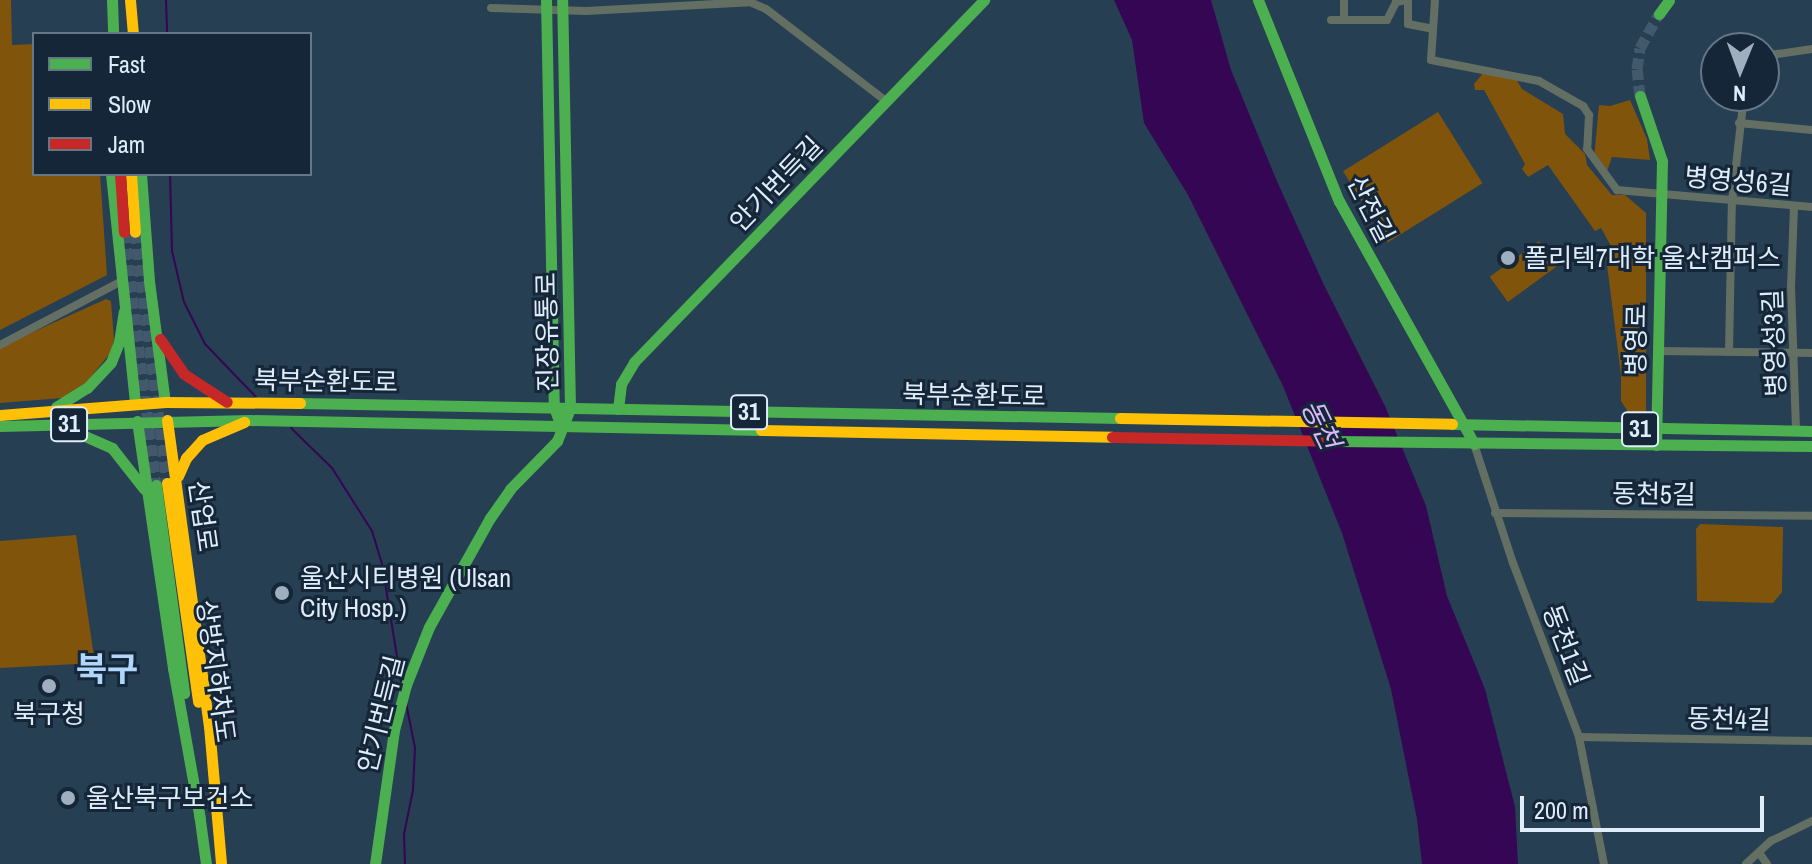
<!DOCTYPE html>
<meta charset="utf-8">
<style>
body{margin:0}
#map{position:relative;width:1812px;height:864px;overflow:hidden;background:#263f53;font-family:"Archivo Narrow","Noto Sans KR",sans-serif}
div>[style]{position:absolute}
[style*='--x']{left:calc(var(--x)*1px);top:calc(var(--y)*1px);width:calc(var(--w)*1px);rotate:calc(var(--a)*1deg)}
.green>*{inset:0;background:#81540b;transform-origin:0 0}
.water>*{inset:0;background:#340654}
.stream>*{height:2px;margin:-1px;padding:0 1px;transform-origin:1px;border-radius:1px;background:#340654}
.secondary-tunnel>*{height:11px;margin-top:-5.5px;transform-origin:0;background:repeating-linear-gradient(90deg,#42596c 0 11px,transparent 0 16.5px)}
.street>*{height:8px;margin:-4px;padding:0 4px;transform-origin:4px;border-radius:4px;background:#646f64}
.fast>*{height:11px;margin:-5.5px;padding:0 5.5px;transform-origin:5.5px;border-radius:5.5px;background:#4caf50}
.slow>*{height:11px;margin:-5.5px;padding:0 5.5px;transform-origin:5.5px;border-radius:5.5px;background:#ffc107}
.jam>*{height:11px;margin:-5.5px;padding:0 5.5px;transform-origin:5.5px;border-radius:5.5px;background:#c62828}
.dots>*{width:22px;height:22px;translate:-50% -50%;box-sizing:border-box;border:4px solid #142637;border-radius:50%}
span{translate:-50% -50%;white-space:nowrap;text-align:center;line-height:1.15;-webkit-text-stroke:6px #142637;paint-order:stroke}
.shield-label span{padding:2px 6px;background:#142637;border:2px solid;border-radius:6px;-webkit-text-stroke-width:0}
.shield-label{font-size:24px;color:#dfedfb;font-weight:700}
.street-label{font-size:26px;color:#dfedfb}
.poi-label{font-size:26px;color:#dfedfb}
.left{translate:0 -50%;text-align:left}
.water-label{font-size:28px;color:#d9b6fa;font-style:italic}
.district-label{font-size:34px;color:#b0d6fb;font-weight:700}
.legend{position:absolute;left:32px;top:32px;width:280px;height:144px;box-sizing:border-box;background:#142637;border:2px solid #657685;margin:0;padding:10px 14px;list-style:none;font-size:24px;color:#dfedfb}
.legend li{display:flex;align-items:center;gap:16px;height:40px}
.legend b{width:40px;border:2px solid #657685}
.north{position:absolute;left:1700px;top:32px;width:80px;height:80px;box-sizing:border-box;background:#142637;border:2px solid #657685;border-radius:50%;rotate:181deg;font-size:22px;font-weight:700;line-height:32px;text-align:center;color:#dfedfb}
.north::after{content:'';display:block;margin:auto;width:28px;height:36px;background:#9eb0c0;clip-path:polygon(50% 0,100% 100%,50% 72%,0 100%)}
.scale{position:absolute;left:1520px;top:796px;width:244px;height:36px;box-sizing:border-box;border:4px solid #dfedfb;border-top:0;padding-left:10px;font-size:24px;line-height:28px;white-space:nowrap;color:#dfedfb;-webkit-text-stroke:6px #142637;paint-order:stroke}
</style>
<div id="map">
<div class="green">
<div style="clip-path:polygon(0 0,11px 0,12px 45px,34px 44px,34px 174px,100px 174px,107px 275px,0 330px)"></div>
<div style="clip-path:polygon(1484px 72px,1516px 79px,1522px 89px,1563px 114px,1565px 134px,1585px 154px,1587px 165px,1612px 195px,1625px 195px,1646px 213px,1646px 415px,1630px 415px,1621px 401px,1621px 375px,1606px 257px,1612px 253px,1611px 246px,1601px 228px,1595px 231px,1548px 165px,1528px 177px,1522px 169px,1525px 164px,1484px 90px,1475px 90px,1474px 84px)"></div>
<div style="clip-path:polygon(1630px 100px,1647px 139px,1650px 160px,1612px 157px,1606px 174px,1594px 159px,1599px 105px,1610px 106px)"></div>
<div style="left:1438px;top:112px;width:84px;height:112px;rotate:58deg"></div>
<div style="left:1539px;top:241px;width:31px;height:61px;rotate:54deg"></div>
<div style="clip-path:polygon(106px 299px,111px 301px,114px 340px,111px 352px,87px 382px,62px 398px,0 403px,0 347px)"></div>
<div style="clip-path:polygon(1700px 524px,1783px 527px,1782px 592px,1773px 603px,1697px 601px,1696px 529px)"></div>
<div style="clip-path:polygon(76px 535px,95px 663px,0 668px,0 541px)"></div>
</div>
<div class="water">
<div style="clip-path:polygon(1114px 0,1211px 0,1231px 70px,1276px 179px,1323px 283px,1385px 406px,1426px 506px,1447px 596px,1485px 689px,1515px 807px,1518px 864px,1422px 864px,1417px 819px,1391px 689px,1342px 533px,1283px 386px,1188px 195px,1144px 123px,1132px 40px)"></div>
</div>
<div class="stream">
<div style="--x:166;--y:0;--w:34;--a:88"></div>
<div style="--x:170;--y:174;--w:77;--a:88.5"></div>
<div style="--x:172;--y:251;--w:52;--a:76.8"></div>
<div style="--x:184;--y:302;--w:47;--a:63.4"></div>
<div style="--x:205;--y:344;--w:74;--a:46.1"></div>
<div style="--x:291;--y:428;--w:57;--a:44.3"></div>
<div style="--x:332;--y:468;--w:75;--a:57.6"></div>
<div style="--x:372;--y:531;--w:34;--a:73"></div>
<div style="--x:382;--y:564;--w:119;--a:80.8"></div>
<div style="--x:405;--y:864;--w:30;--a:-92"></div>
<div style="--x:404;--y:834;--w:45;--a:-78.4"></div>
<div style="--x:413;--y:790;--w:42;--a:-87.3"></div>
<div style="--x:415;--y:748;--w:46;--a:-101.3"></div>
</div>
<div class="secondary-tunnel">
<div style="--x:1640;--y:96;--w:27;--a:-96"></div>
<div style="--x:1637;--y:69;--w:21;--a:-82"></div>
<div style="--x:1640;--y:48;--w:39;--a:-61"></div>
<div style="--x:124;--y:232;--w:255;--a:82.8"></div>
<div style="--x:135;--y:232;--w:253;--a:82.7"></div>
</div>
<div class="street">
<div style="--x:1408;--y:0;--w:24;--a:90"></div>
<div style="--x:1408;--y:24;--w:25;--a:11"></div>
<div style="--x:1435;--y:0;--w:60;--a:93.8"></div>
<div style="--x:1431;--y:60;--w:110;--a:11"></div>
<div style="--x:1539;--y:81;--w:51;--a:29.6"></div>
<div style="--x:1583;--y:106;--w:11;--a:56"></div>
<div style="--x:1589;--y:115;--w:34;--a:93"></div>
<div style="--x:1587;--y:149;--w:51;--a:53.8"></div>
<div style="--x:1617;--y:190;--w:196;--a:5"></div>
<div style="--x:491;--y:8;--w:95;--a:1.8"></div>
<div style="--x:586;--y:11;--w:164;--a:-3.1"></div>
<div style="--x:750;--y:2;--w:17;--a:24"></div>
<div style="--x:766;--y:9;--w:151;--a:37.5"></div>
<div style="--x:1331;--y:20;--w:56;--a:0"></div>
<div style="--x:1387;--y:20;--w:20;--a:-63"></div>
<div style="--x:1396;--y:2;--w:11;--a:-10"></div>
<div style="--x:1344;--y:20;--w:20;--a:-90"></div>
<div style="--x:1764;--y:56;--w:49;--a:-8.3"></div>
<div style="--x:1739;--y:123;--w:73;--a:5.5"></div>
<div style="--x:1794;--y:206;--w:80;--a:92.1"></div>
<div style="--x:1791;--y:286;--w:145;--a:88"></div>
<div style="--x:0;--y:345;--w:136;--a:-27.7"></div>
<div style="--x:1658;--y:351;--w:154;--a:0.7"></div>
<div style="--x:1729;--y:352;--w:151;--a:-88.9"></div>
<div style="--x:1732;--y:201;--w:106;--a:-83.5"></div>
<div style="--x:1474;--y:444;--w:125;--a:71.9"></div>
<div style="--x:1513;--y:563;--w:186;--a:69.2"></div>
<div style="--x:1579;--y:737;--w:129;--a:78.9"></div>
<div style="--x:1495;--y:513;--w:317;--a:0.5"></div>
<div style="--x:1579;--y:737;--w:233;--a:1"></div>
<div style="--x:1760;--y:854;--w:12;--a:55"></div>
<div style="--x:1746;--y:864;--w:34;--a:-43"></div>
<div style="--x:1771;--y:841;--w:46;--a:-26"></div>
</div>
<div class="fast">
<div style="--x:112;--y:0;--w:34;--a:88"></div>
<div style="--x:546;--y:0;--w:407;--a:88.9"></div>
<div style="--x:554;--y:407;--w:20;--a:70"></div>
<div style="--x:1258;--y:0;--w:217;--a:68.1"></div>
<div style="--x:1339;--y:201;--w:278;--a:60.9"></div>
<div style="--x:1659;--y:14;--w:17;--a:-54"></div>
<div style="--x:1640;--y:96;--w:69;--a:71.3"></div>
<div style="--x:1662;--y:161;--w:284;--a:91.2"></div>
<div style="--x:111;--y:174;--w:231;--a:84"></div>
<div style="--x:141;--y:174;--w:107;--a:85.7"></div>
<div style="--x:149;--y:281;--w:122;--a:82.5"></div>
<div style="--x:300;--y:403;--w:820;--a:1.05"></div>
<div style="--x:56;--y:407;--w:36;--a:-32"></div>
<div style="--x:87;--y:388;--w:35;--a:-47"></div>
<div style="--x:111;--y:362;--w:22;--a:-68"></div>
<div style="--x:119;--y:342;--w:31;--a:-81"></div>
<div style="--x:618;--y:409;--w:25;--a:-83"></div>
<div style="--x:621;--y:384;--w:26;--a:-59"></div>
<div style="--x:634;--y:362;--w:504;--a:-45.97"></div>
<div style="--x:137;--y:421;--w:250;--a:81.7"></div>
<div style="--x:173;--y:668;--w:154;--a:79.9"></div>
<div style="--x:1452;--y:424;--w:360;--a:1.1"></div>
<div style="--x:0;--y:426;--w:249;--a:-1.4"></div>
<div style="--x:249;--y:420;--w:512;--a:1.12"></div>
<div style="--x:62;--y:426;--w:55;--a:23.7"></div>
<div style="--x:112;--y:448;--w:52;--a:52"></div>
<div style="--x:1334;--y:441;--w:478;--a:0.6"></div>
<div style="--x:156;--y:485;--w:210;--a:82.3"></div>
<div style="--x:199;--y:813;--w:51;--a:82.2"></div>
<div style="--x:375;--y:864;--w:135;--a:-81.9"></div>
<div style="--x:394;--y:730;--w:47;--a:-75.1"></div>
<div style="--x:406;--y:685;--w:62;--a:-68.4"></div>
<div style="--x:429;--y:627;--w:125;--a:-60.8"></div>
<div style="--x:490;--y:518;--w:35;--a:-55"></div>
<div style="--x:510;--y:489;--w:67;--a:-45.6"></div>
<div style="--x:557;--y:441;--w:35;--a:-68"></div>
<div style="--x:570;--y:408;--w:408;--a:-91.1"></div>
</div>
<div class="slow">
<div style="--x:130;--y:0;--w:34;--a:85"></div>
<div style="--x:131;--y:174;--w:58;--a:86.1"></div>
<div style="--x:0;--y:415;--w:166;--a:-4.5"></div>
<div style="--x:165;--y:402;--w:135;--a:0.4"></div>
<div style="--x:1120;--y:418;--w:332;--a:1"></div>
<div style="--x:167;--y:420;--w:309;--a:82.2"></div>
<div style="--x:209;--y:726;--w:139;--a:85"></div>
<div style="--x:761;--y:430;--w:351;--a:1.1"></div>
<div style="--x:178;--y:476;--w:20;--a:-66"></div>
<div style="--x:186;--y:458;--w:24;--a:-48"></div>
<div style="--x:202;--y:440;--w:46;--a:-23.2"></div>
<div style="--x:167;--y:483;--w:221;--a:81.9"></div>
</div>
<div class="jam">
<div style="--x:120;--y:174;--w:58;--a:86.1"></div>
<div style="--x:160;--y:339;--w:42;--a:55.6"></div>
<div style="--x:184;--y:374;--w:51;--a:33.1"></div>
<div style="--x:1112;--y:437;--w:222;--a:1"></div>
</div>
<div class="dots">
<div style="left:1508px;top:258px;background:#9eb0c0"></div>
<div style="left:282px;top:593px;background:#9eb0c0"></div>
<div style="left:49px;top:686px;background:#9eb0c0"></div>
<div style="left:68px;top:798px;background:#9eb0c0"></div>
</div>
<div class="shield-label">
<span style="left:749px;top:412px">31</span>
<span style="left:69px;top:424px">31</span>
<span style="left:1640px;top:429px">31</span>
</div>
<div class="street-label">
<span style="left:1738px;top:181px;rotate:5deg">병영성6길</span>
<span style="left:776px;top:184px;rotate:-46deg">안기번득길</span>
<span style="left:1371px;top:209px;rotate:63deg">산전길</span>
<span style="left:547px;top:332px;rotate:-91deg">진장유통로</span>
<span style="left:1636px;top:340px;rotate:-89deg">병영로</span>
<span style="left:1774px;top:343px;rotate:-92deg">병영성3길</span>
<span style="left:326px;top:381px;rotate:1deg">북부순환도로</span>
<span style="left:974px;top:395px;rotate:1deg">북부순환도로</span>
<span style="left:1654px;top:494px;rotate:1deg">동천5길</span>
<span style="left:203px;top:516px;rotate:82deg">산업로</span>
<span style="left:1566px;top:645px;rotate:69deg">동천1길</span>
<span style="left:216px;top:671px;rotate:82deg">상방지하차도</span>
<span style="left:381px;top:714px;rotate:-76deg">안기번득길</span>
<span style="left:1729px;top:719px;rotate:1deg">동천4길</span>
</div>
<div class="poi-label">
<span class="left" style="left:1524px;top:258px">폴리텍7대학 울산캠퍼스</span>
<span class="left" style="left:300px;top:593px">울산시티병원 (Ulsan<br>City Hosp.)</span>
<span style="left:49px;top:714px">북구청</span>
<span class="left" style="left:86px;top:798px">울산북구보건소</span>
</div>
<div class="water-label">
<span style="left:1321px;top:424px;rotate:64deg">동천</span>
</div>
<div class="district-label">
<span style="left:107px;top:670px">북구</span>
</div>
<ul class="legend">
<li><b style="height:10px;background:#4caf50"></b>Fast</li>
<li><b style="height:10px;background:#ffc107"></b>Slow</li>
<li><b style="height:10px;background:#c62828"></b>Jam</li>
</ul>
<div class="north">N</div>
<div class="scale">200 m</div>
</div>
